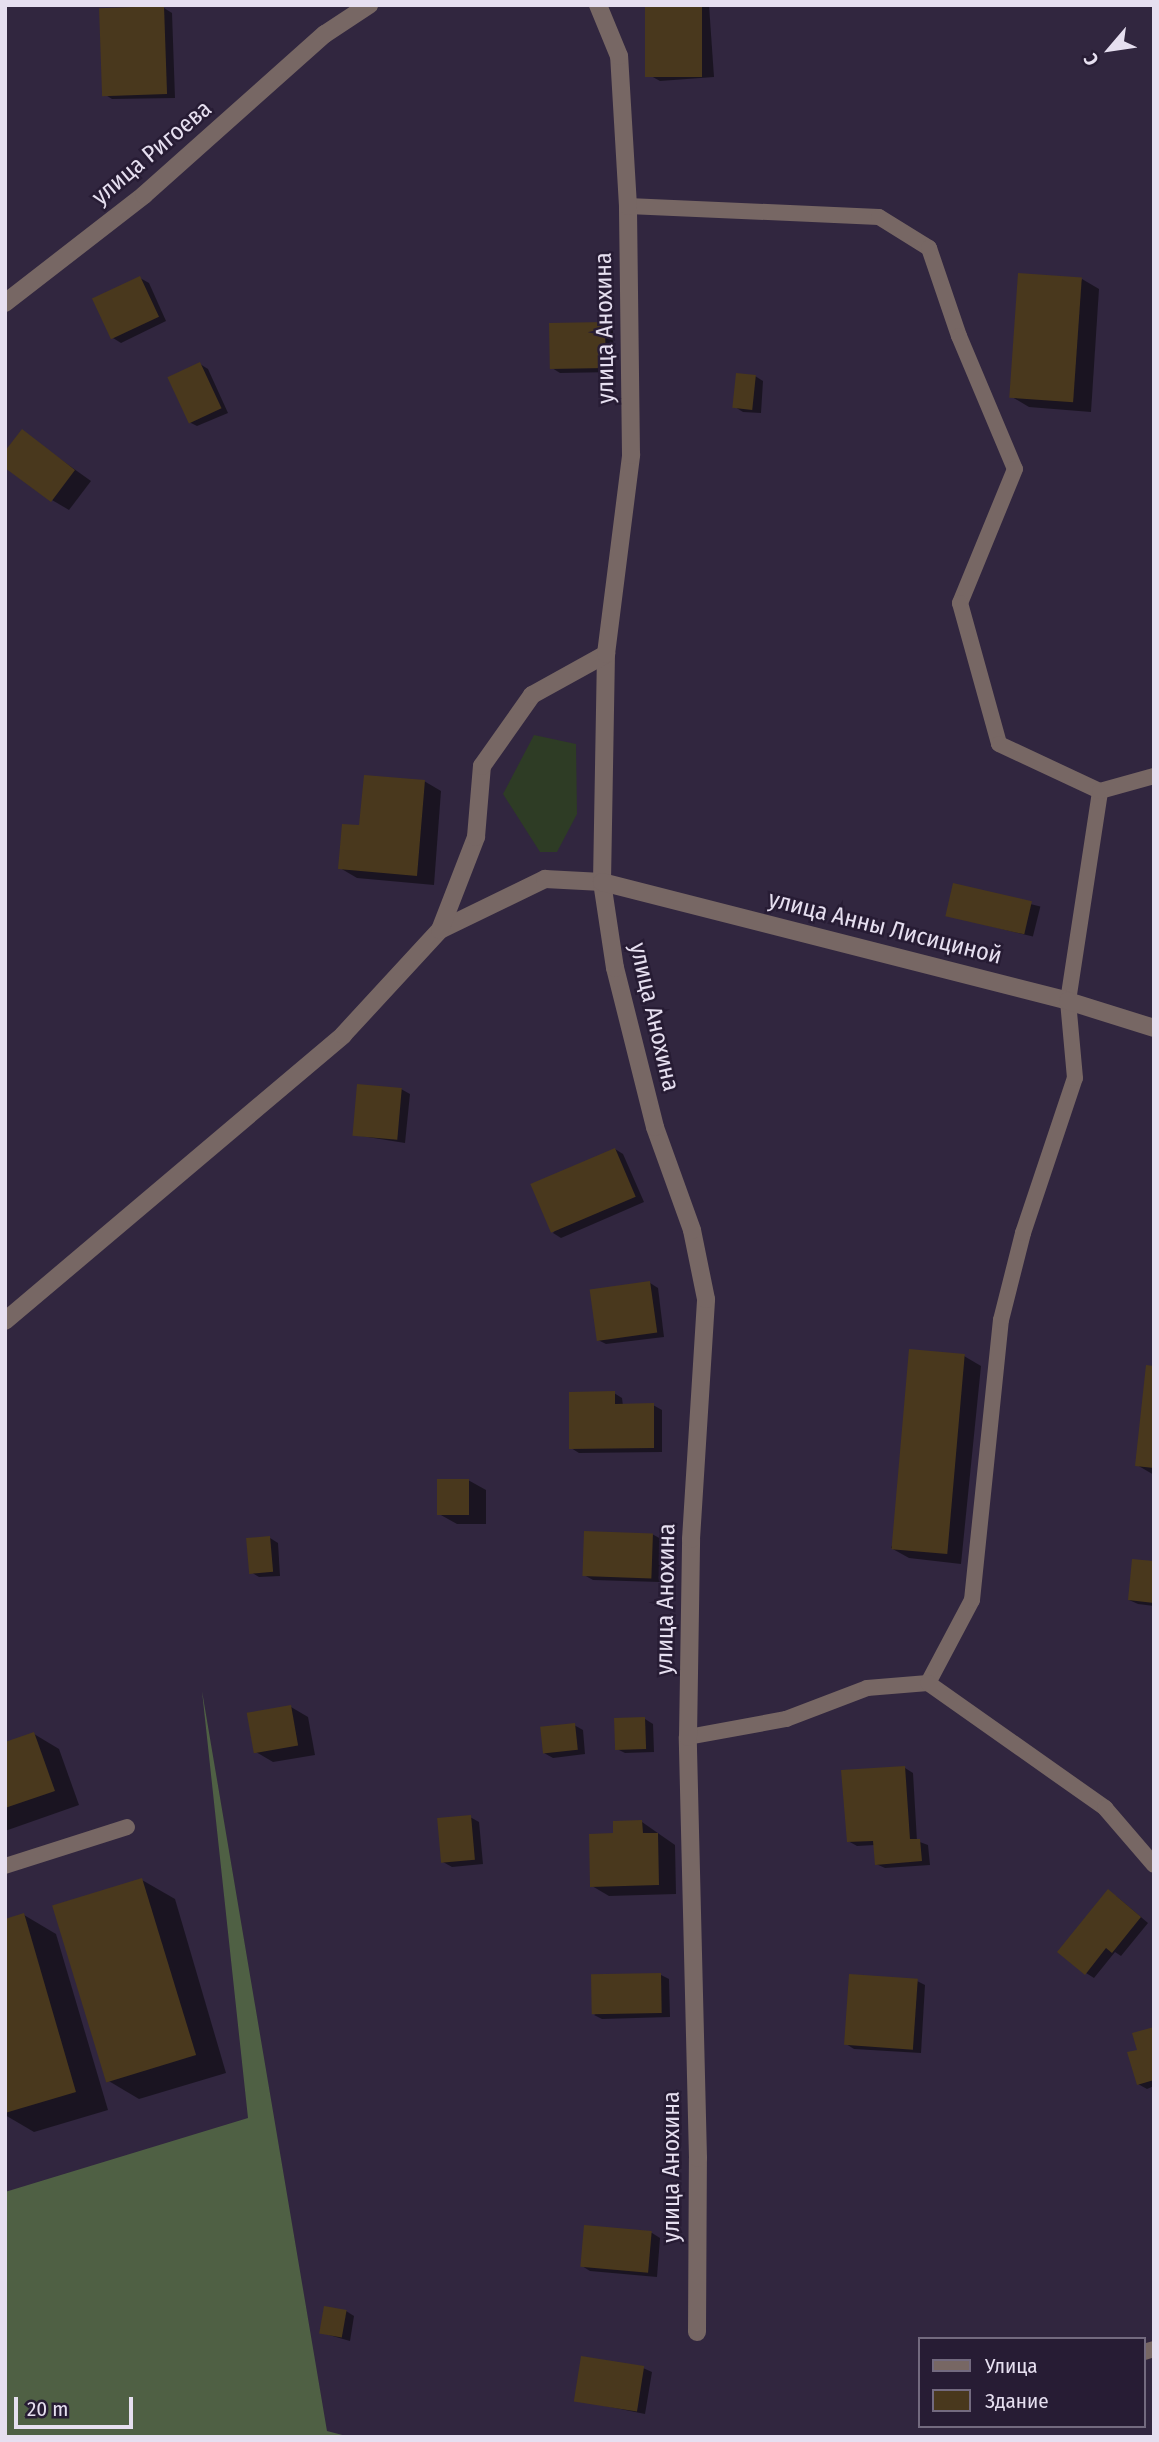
<!DOCTYPE html>
<meta charset="utf-8">
<style>
body{margin:0}
#map{position:relative;width:1159px;height:2442px;overflow:hidden;background:#31263f;font-family:"Fira Sans Condensed",sans-serif}
div>[style]{position:absolute}
[style*='--x']{left:calc(var(--x)*1px);top:calc(var(--y)*1px);width:calc(var(--w)*1px);rotate:calc(var(--a)*1deg)}
.green>*{inset:0;background:#2e3c25}
.forest>*{inset:0;background:#4f6044}
.shadow>*{inset:0;background:#0007;transform-origin:0 0}
.building>*{inset:0;background:#49381d;transform-origin:0 0}
.service>*{height:16px;margin:-8px;padding:0 8px;transform-origin:8px;border-radius:8px;background:#776764}
.minor>*{height:18px;margin:-9px;padding:0 9px;transform-origin:9px;border-radius:9px;background:#776764}
span{translate:-50% -50%;white-space:nowrap;text-align:center;line-height:1.15;-webkit-text-stroke:5px #271c34;paint-order:stroke}
.street-label{font-size:24px;color:#e6dff0}
.frame{position:absolute;inset:0;border:7px solid #e6dff0;pointer-events:none}
.legend{position:absolute;left:918px;top:2337px;width:228px;height:91px;box-sizing:border-box;background:#271c34;border:2px solid #736a7f;margin:0;padding:9px 12px;list-style:none;font-size:21px;color:#e6dff0}
.legend li{display:flex;align-items:center;gap:14px;height:35px}
.legend b{width:35px;border:2px solid #736a7f}
.north{position:absolute;left:1075px;top:14px;width:70px;height:70px;-webkit-text-stroke:5px #271c34;paint-order:stroke;rotate:241deg;font-size:19px;font-weight:700;line-height:28px;text-align:center;color:#e6dff0}
.north::after{content:'';display:block;margin:auto;width:24px;height:32px;background:#e6dff0;clip-path:polygon(50% 0,100% 100%,50% 72%,0 100%)}
.scale{position:absolute;left:14px;top:2397px;width:119px;height:32px;box-sizing:border-box;border:4px solid #e6dff0;border-top:0;padding-left:9px;font-size:21px;line-height:24px;white-space:nowrap;color:#e6dff0;-webkit-text-stroke:5px #271c34;paint-order:stroke}
</style>
<div id="map">
<div class="green">
<div style="clip-path:polygon(534px 735px,576px 744px,577px 814px,557px 852px,540px 852px,503px 794px)"></div>
</div>
<div class="forest">
<div style="clip-path:polygon(202px 1691px,327px 2431px,350px 2437px,5px 2437px,5px 2192px,248px 2118px)"></div>
</div>
<div class="shadow">
<div style="clip-path:polygon(647px 5px,709px 5px,714px 77px,660px 81px,651px 76px)"></div>
<div style="clip-path:polygon(164px 8px,172px 13px,175px 98px,112px 99px,104px 94px)"></div>
<div style="clip-path:polygon(140px 278px,149px 283px,166px 321px,121px 343px,113px 338px)"></div>
<div style="clip-path:polygon(1082px 279px,1099px 289px,1091px 412px,1029px 407px,1012px 397px)"></div>
<div style="clip-path:polygon(605px 324px,613px 329px,614px 372px,560px 373px,552px 368px)"></div>
<div style="clip-path:polygon(200px 364px,208px 369px,228px 413px,197px 426px,189px 422px)"></div>
<div style="clip-path:polygon(755px 376px,763px 381px,761px 413px,743px 412px,735px 407px)"></div>
<div style="clip-path:polygon(22px 432px,91px 481px,69px 510px,52px 500px)"></div>
<div style="clip-path:polygon(424px 781px,441px 791px,434px 885px,357px 878px,340px 868px,361px 827px)"></div>
<div style="left:954px;top:885px;width:89px;height:31px;rotate:14deg"></div>
<div style="clip-path:polygon(401px 1089px,410px 1094px,405px 1143px,355px 1135px)"></div>
<div style="clip-path:polygon(615px 1149px,623px 1154px,644px 1202px,561px 1238px,553px 1233px)"></div>
<div style="clip-path:polygon(650px 1283px,658px 1288px,664px 1337px,606px 1344px,598px 1340px)"></div>
<div style="clip-path:polygon(964px 1356px,981px 1366px,961px 1564px,909px 1558px,891px 1548px)"></div>
<div style="clip-path:polygon(1154px 1368px,1154px 1475px,1137px 1465px)"></div>
<div style="clip-path:polygon(614px 1393px,622px 1398px,623px 1406px,653px 1405px,662px 1410px,662px 1452px,579px 1453px,571px 1448px)"></div>
<div style="clip-path:polygon(468px 1480px,486px 1490px,486px 1524px,457px 1524px,439px 1514px)"></div>
<div style="clip-path:polygon(652px 1534px,661px 1539px,660px 1582px,593px 1580px,584px 1575px)"></div>
<div style="clip-path:polygon(270px 1538px,278px 1543px,280px 1576px,259px 1577px,251px 1572px)"></div>
<div style="clip-path:polygon(1154px 1563px,1154px 1606px,1138px 1604px,1129px 1600px)"></div>
<div style="clip-path:polygon(291px 1707px,308px 1717px,315px 1755px,273px 1762px,256px 1752px)"></div>
<div style="clip-path:polygon(645px 1719px,653px 1724px,654px 1752px,625px 1753px,617px 1749px)"></div>
<div style="clip-path:polygon(574px 1725px,583px 1730px,585px 1754px,553px 1758px,544px 1753px)"></div>
<div style="clip-path:polygon(34px 1734px,59px 1749px,79px 1805px,5px 1831px,5px 1744px)"></div>
<div style="clip-path:polygon(905px 1768px,913px 1773px,917px 1841px,928px 1845px,930px 1865px,885px 1868px,876px 1864px,875px 1845px,857px 1846px,848px 1841px)"></div>
<div style="clip-path:polygon(470px 1817px,479px 1822px,483px 1864px,452px 1867px,443px 1862px)"></div>
<div style="clip-path:polygon(642px 1822px,675px 1845px,676px 1894px,609px 1896px,592px 1886px,615px 1835px)"></div>
<div style="clip-path:polygon(142px 1880px,175px 1899px,226px 2073px,139px 2099px,107px 2080px)"></div>
<div style="clip-path:polygon(1116px 1896px,1148px 1923px,1121px 1956px,1115px 1952px,1094px 1978px,1086px 1973px)"></div>
<div style="clip-path:polygon(24px 1915px,56px 1934px,108px 2110px,34px 2132px,5px 2115px,5px 1921px)"></div>
<div style="clip-path:polygon(661px 1975px,669px 1979px,670px 2017px,602px 2019px,594px 2015px)"></div>
<div style="clip-path:polygon(917px 1981px,925px 1985px,921px 2053px,854px 2049px,846px 2044px)"></div>
<div style="clip-path:polygon(1154px 2028px,1154px 2086px,1147px 2089px,1138px 2084px,1139px 2051px)"></div>
<div style="clip-path:polygon(586px 2227px,652px 2233px,660px 2238px,657px 2277px,590px 2271px,582px 2266px)"></div>
<div style="clip-path:polygon(346px 2311px,354px 2316px,350px 2341px,322px 2333px)"></div>
<div style="clip-path:polygon(643px 2368px,652px 2372px,645px 2414px,576px 2400px)"></div>
</div>
<div class="building">
<div style="left:645px;top:5px;width:57px;height:72px"></div>
<div style="left:164px;top:6px;width:88px;height:65px;rotate:88deg"></div>
<div style="left:1018px;top:273px;width:64px;height:125px;rotate:4deg"></div>
<div style="left:140px;top:276px;width:45px;height:53px;rotate:65deg"></div>
<div style="left:605px;top:322px;width:46px;height:56px;rotate:89deg"></div>
<div style="left:200px;top:362px;width:51px;height:36px;rotate:65deg"></div>
<div style="left:736px;top:373px;width:20px;height:35px;rotate:6deg"></div>
<div style="clip-path:polygon(22px 429px,75px 470px,51px 502px,5px 468px,5px 451px)"></div>
<div style="clip-path:polygon(364px 775px,425px 780px,417px 876px,338px 869px,342px 824px,359px 825px)"></div>
<div style="left:953px;top:883px;width:81px;height:34px;rotate:13deg"></div>
<div style="left:357px;top:1084px;width:45px;height:52px;rotate:5deg"></div>
<div style="left:615px;top:1148px;width:53px;height:92px;rotate:67deg"></div>
<div style="left:650px;top:1281px;width:52px;height:61px;rotate:82deg"></div>
<div style="left:909px;top:1349px;width:56px;height:201px;rotate:5deg"></div>
<div style="clip-path:polygon(1146px 1365px,1154px 1366px,1154px 1468px,1135px 1466px)"></div>
<div style="clip-path:polygon(615px 1391px,615px 1404px,654px 1403px,654px 1448px,569px 1449px,569px 1392px)"></div>
<div style="left:437px;top:1479px;width:32px;height:36px"></div>
<div style="left:584px;top:1531px;width:69px;height:45px;rotate:2deg"></div>
<div style="left:270px;top:1536px;width:36px;height:24px;rotate:85deg"></div>
<div style="clip-path:polygon(1132px 1559px,1154px 1561px,1154px 1603px,1128px 1600px)"></div>
<div style="left:291px;top:1705px;width:41px;height:45px;rotate:80deg"></div>
<div style="left:645px;top:1717px;width:32px;height:31px;rotate:88deg"></div>
<div style="left:575px;top:1723px;width:27px;height:35px;rotate:84deg"></div>
<div style="clip-path:polygon(34px 1732px,55px 1791px,5px 1808px,5px 1742px)"></div>
<div style="clip-path:polygon(905px 1766px,910px 1839px,920px 1839px,922px 1861px,875px 1865px,873px 1841px,847px 1842px,841px 1770px)"></div>
<div style="left:471px;top:1815px;width:45px;height:34px;rotate:85deg"></div>
<div style="clip-path:polygon(642px 1820px,643px 1833px,658px 1833px,659px 1885px,590px 1887px,589px 1834px,613px 1833px,613px 1821px)"></div>
<div style="left:142px;top:1878px;width:185px;height:94px;rotate:73deg"></div>
<div style="clip-path:polygon(1108px 1889px,1141px 1917px,1112px 1953px,1106px 1948px,1085px 1975px,1057px 1952px)"></div>
<div style="clip-path:polygon(24px 1913px,76px 2092px,5px 2113px,5px 1919px)"></div>
<div style="left:661px;top:1973px;width:40px;height:70px;rotate:89deg"></div>
<div style="left:849px;top:1974px;width:69px;height:71px;rotate:4deg"></div>
<div style="clip-path:polygon(1154px 2027px,1154px 2080px,1137px 2085px,1127px 2052px,1137px 2050px,1132px 2033px)"></div>
<div style="left:584px;top:2225px;width:68px;height:42px;rotate:5deg"></div>
<div style="left:324px;top:2306px;width:23px;height:28px;rotate:10deg"></div>
<div style="left:581px;top:2356px;width:64px;height:46px;rotate:9deg"></div>
</div>
<div class="service">
<div style="--x:628;--y:206;--w:251;--a:2.5"></div>
<div style="--x:879;--y:217;--w:59;--a:31.8"></div>
<div style="--x:929;--y:248;--w:93;--a:71.2"></div>
<div style="--x:959;--y:336;--w:144;--a:67.2"></div>
<div style="--x:1015;--y:469;--w:145;--a:112.3"></div>
<div style="--x:960;--y:603;--w:146;--a:74.5"></div>
<div style="--x:999;--y:744;--w:111;--a:25"></div>
<div style="--x:928;--y:1683;--w:94;--a:-62.1"></div>
<div style="--x:972;--y:1600;--w:281;--a:-84.1"></div>
<div style="--x:1001;--y:1320;--w:90;--a:-75.8"></div>
<div style="--x:1023;--y:1233;--w:163;--a:-71.5"></div>
<div style="--x:1075;--y:1078;--w:77;--a:-95.2"></div>
<div style="--x:1068;--y:1001;--w:212;--a:-81.3"></div>
<div style="--x:1100;--y:791;--w:56;--a:-15.5"></div>
<div style="--x:688;--y:1737;--w:100;--a:-10.4"></div>
<div style="--x:786;--y:1719;--w:87;--a:-20.9"></div>
<div style="--x:867;--y:1688;--w:61;--a:-4.7"></div>
<div style="--x:928;--y:1683;--w:217;--a:35.2"></div>
<div style="--x:1105;--y:1808;--w:75;--a:49.3"></div>
<div style="--x:5;--y:1866;--w:128;--a:-17.7"></div>
<div style="--x:1144;--y:2352;--w:10;--a:-17"></div>
</div>
<div class="minor">
<div style="--x:5;--y:303;--w:176;--a:-37.8"></div>
<div style="--x:144;--y:195;--w:242;--a:-41.7"></div>
<div style="--x:325;--y:34;--w:53;--a:-33.4"></div>
<div style="--x:440;--y:930;--w:117;--a:-25.9"></div>
<div style="--x:545;--y:879;--w:57;--a:3"></div>
<div style="--x:602;--y:882;--w:228;--a:-89"></div>
<div style="--x:5;--y:1321;--w:443;--a:-40.2"></div>
<div style="--x:343;--y:1035;--w:143;--a:-47.3"></div>
<div style="--x:440;--y:930;--w:100;--a:-68.8"></div>
<div style="--x:476;--y:837;--w:71;--a:-85.2"></div>
<div style="--x:482;--y:766;--w:87;--a:-54.8"></div>
<div style="--x:532;--y:695;--w:85;--a:-29"></div>
<div style="--x:606;--y:654;--w:201;--a:-82.8"></div>
<div style="--x:631;--y:455;--w:249;--a:-90.7"></div>
<div style="--x:628;--y:206;--w:150;--a:-93.4"></div>
<div style="--x:619;--y:56;--w:55;--a:-112.4"></div>
<div style="--x:697;--y:2332;--w:174;--a:-89.7"></div>
<div style="--x:698;--y:2158;--w:421;--a:-91.4"></div>
<div style="--x:688;--y:1737;--w:198;--a:-89.1"></div>
<div style="--x:691;--y:1539;--w:240;--a:-86.4"></div>
<div style="--x:706;--y:1299;--w:70;--a:-101.5"></div>
<div style="--x:692;--y:1230;--w:109;--a:-109.8"></div>
<div style="--x:655;--y:1127;--w:164;--a:-104.1"></div>
<div style="--x:615;--y:968;--w:87;--a:-98.6"></div>
<div style="--x:602;--y:882;--w:481;--a:14.3"></div>
<div style="--x:1068;--y:1001;--w:90;--a:17.4"></div>
</div>
<div class="street-label">
<span style="left:152px;top:153px;rotate:-40deg">улица Ригоева</span>
<span style="left:605px;top:328px;rotate:-91deg">улица Анохина</span>
<span style="left:885px;top:928px;rotate:14deg">улица Анны Лисициной</span>
<span style="left:654px;top:1017px;rotate:77deg">улица Анохина</span>
<span style="left:666px;top:1599px;rotate:-89deg">улица Анохина</span>
<span style="left:672px;top:2167px;rotate:-90deg">улица Анохина</span>
</div>
<div class="frame"></div>
<ul class="legend">
<li><b style="height:9px;background:#776764"></b>Улица</li>
<li><b style="height:19px;background:#49381d"></b>Здание</li>
</ul>
<div class="north">С</div>
<div class="scale">20 m</div>
</div>
